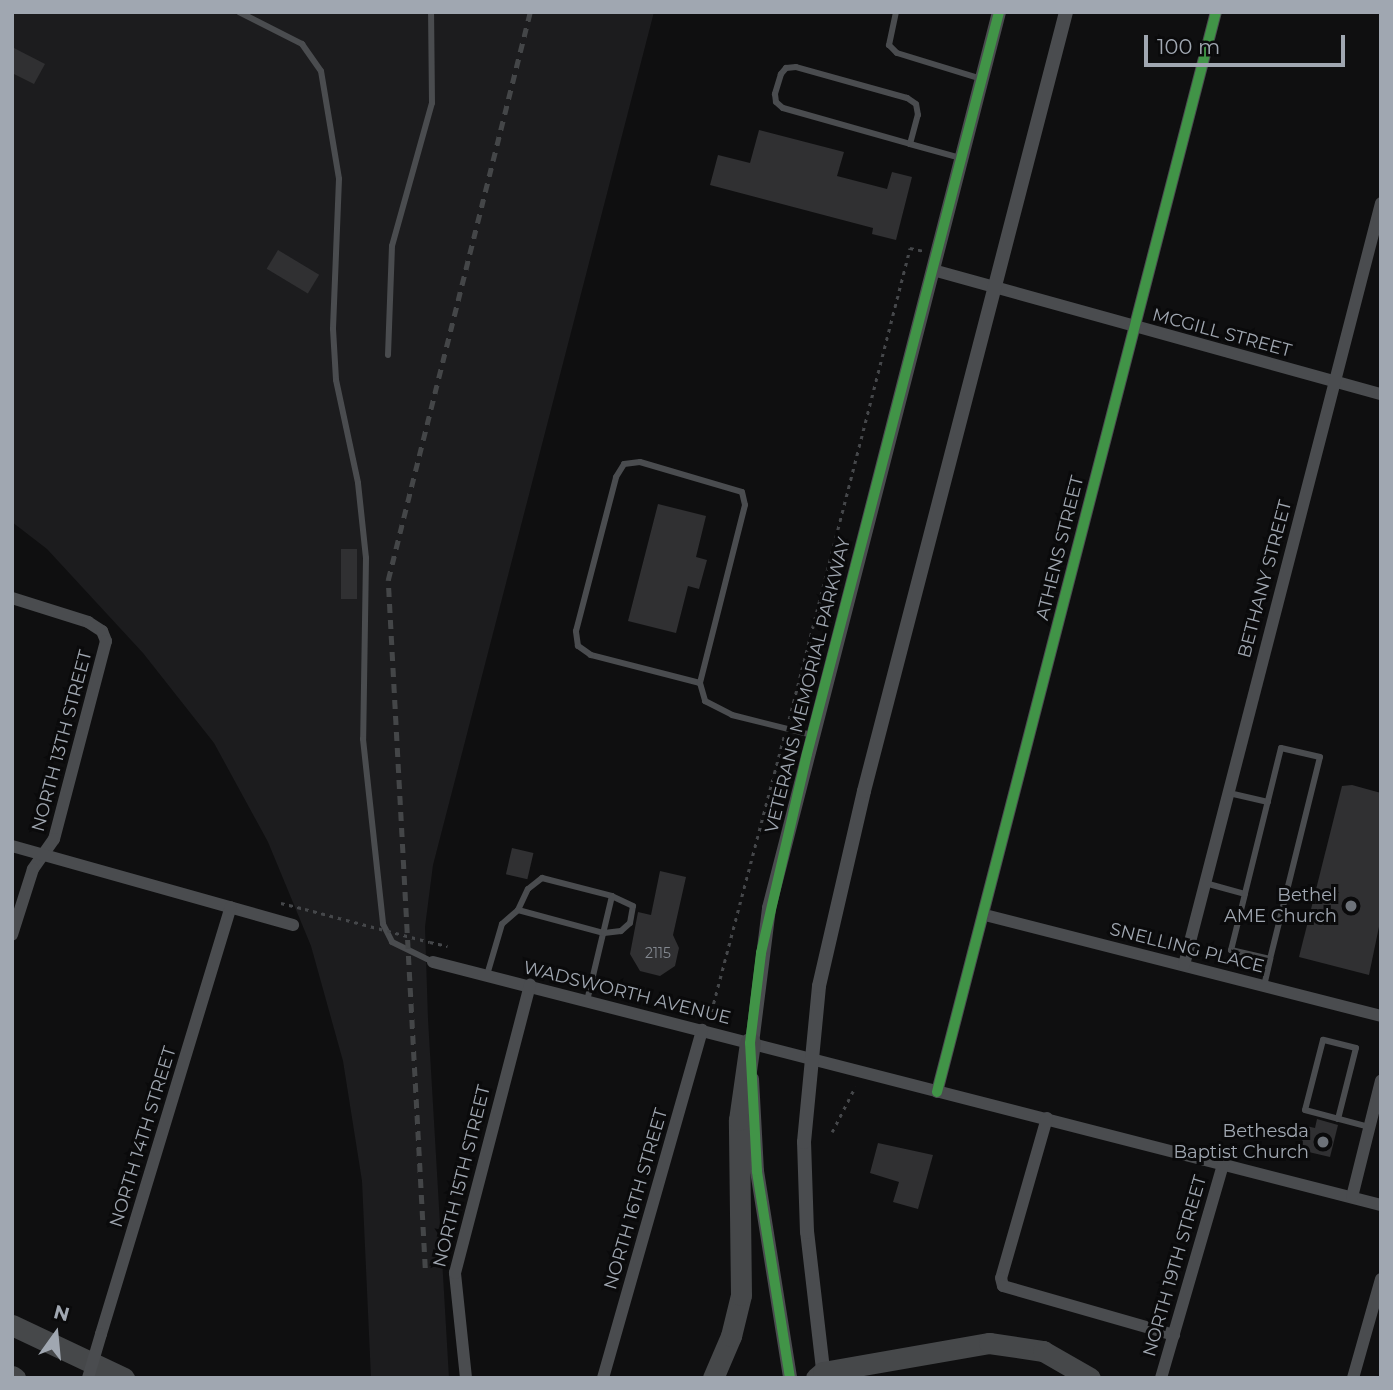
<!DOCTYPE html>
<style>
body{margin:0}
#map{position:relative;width:1393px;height:1390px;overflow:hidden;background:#0f0f10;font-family:Montserrat,sans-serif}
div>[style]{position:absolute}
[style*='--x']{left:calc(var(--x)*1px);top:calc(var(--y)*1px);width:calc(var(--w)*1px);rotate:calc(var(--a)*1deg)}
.built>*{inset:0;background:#1c1c1e}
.building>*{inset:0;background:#303032;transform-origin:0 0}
.path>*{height:2.5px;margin-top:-1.25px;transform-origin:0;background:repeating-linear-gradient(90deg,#45474a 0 3.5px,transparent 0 8.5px)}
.service>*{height:6px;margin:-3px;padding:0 3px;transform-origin:3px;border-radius:3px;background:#4a4c4f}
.minor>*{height:12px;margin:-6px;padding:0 6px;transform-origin:6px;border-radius:6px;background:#4a4c4f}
.tertiary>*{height:14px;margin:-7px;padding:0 7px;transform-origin:7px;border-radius:7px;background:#4a4c4f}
.motorway>*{height:21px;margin:-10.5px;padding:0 10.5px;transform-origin:10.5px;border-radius:10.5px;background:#46484a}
.rail>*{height:4.5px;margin-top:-2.25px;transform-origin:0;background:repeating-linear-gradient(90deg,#444648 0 9px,transparent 0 16px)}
.path-bridge>*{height:2.5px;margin-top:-1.25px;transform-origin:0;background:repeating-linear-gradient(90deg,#45474a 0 3.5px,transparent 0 8.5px)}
.minor-bridge>*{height:12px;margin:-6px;padding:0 6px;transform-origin:6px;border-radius:6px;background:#4a4c4f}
.cycleway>*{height:10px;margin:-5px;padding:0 5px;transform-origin:5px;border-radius:5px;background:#419447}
.dots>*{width:19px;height:19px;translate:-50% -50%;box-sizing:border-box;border:4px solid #0a0a0b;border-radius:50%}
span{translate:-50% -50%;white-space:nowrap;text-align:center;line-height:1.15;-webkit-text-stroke:6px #0a0a0b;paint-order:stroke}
.number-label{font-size:14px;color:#848991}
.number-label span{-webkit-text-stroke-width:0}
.street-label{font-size:18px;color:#a0a7b1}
.poi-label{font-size:18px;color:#a0a7b1}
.right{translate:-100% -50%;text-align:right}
.frame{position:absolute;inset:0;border:14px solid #a0a7b1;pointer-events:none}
.north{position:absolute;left:21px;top:1299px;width:70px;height:70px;-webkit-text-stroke:5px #0a0a0b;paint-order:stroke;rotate:15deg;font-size:19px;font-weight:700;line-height:28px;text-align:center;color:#a0a7b1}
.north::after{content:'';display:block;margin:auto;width:24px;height:32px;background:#a0a7b1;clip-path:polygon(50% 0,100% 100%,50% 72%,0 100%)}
.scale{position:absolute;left:1144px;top:35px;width:201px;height:32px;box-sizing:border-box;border:4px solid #a0a7b1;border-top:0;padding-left:9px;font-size:21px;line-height:24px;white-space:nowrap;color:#a0a7b1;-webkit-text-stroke:5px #0a0a0b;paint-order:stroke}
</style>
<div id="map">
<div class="built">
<div style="clip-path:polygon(12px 12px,654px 12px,433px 865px,425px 927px,428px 1019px,449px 1378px,371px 1378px,362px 1181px,343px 1061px,311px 946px,268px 842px,214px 743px,143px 653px,47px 549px,12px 522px)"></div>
</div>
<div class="building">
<div style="clip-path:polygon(12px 47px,45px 64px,34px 84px,12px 73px)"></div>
<div style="clip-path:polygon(759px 130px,844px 152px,837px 176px,887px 189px,892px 172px,912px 177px,896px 240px,872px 234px,873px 228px,710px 185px,718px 155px,750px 163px)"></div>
<div style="left:278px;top:250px;width:48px;height:22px;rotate:31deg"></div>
<div style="clip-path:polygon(658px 504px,706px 516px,696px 557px,707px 560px,699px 589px,688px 586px,676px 633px,628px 621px)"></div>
<div style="left:341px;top:549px;width:16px;height:50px"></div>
<div style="clip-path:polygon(1352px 785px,1381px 793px,1381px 917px,1369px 975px,1299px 957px,1342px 786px)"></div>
<div style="left:512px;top:848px;width:22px;height:27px;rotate:13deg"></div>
<div style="clip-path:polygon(660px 871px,686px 877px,673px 935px,679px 948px,675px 966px,660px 976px,640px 971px,630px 954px,638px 912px,651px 915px)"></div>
<div style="clip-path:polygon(1317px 1119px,1338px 1125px,1330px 1157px,1300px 1150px,1306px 1126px,1315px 1128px)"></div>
<div style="clip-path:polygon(878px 1143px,933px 1155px,918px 1209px,893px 1202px,899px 1182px,870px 1173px)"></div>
</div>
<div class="path">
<div style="--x:789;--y:719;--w:486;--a:-75.6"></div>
<div style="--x:910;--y:248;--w:14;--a:12"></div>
<div style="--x:281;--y:903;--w:25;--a:14"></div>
<div style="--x:430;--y:942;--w:18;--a:13"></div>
<div style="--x:709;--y:1020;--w:294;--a:-75.2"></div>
<div style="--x:832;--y:1132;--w:51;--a:-62.9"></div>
</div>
<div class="service">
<div style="--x:239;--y:12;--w:71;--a:26.9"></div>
<div style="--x:302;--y:44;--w:33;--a:55"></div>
<div style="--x:321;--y:71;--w:109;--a:80.5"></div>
<div style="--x:339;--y:179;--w:150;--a:92.3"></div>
<div style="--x:333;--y:329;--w:51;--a:86.6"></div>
<div style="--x:336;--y:380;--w:105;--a:77.9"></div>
<div style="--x:358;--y:483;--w:75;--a:83.9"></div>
<div style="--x:366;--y:558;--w:181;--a:90.9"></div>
<div style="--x:363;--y:739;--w:186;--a:83.8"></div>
<div style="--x:383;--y:924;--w:20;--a:63"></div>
<div style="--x:392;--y:942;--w:46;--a:26"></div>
<div style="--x:896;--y:12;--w:34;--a:102"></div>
<div style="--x:889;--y:45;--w:11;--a:45"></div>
<div style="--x:897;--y:53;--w:89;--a:17"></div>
<div style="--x:910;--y:144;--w:30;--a:-75"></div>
<div style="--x:918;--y:115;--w:11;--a:-100"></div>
<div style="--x:916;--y:104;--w:11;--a:-146"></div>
<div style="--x:907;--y:98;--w:115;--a:-164.4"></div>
<div style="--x:796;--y:67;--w:10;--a:174"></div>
<div style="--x:786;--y:68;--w:8;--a:130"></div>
<div style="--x:781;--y:74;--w:21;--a:107"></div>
<div style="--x:775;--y:94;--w:8;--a:83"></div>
<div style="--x:776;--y:102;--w:9;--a:41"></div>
<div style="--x:783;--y:108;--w:132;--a:15.8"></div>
<div style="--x:910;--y:144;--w:52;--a:15.6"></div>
<div style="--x:388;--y:355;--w:109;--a:-87.9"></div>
<div style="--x:392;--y:246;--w:148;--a:-74.4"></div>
<div style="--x:432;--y:103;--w:91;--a:-90.6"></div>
<div style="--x:700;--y:683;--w:113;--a:-165.6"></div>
<div style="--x:591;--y:655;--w:16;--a:-145"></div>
<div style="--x:578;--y:646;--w:15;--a:-98"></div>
<div style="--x:576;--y:631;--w:159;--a:-75.4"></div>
<div style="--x:616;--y:477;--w:15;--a:-58"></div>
<div style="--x:624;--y:464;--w:16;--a:-7"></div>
<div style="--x:640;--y:462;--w:106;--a:16.4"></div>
<div style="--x:742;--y:492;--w:13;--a:77"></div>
<div style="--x:745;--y:505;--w:184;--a:104.2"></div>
<div style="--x:700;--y:683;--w:19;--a:74"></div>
<div style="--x:705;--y:701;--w:30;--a:27"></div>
<div style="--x:732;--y:715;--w:82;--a:14"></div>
<div style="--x:1229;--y:793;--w:40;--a:13"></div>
<div style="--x:1205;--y:883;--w:41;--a:15.4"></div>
<div style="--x:1245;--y:894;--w:58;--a:104"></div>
<div style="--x:1231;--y:950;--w:40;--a:13"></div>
<div style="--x:1270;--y:959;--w:208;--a:-76.1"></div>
<div style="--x:1320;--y:757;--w:40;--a:-167"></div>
<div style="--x:1281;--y:748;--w:150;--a:103.9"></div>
<div style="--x:518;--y:910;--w:23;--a:-65"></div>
<div style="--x:528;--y:889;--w:18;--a:-38"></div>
<div style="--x:542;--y:878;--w:72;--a:14.4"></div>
<div style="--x:612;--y:896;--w:108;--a:103.4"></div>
<div style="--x:487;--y:975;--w:53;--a:-73.6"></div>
<div style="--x:502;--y:924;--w:21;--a:-41"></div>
<div style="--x:518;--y:910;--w:89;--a:15"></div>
<div style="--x:604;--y:933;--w:17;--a:-7"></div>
<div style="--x:621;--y:931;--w:12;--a:-42"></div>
<div style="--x:630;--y:923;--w:17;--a:-80"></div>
<div style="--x:633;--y:906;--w:23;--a:-155"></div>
<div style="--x:1264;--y:986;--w:28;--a:-77"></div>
<div style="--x:1338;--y:1119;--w:73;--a:-75.8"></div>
<div style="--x:1356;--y:1048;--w:34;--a:-166"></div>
<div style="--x:1323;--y:1040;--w:72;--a:104.4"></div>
<div style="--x:1305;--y:1110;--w:66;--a:14.9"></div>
</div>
<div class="minor">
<div style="--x:933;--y:270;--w:465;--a:15.5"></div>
<div style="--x:12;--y:598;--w:80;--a:17.5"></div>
<div style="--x:88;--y:622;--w:17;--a:33"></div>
<div style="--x:102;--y:631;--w:11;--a:68"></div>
<div style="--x:106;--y:641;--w:205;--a:104.7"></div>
<div style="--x:54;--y:839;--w:37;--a:125"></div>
<div style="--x:33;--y:869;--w:69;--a:107.7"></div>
<div style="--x:12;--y:846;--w:292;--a:15.7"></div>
<div style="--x:985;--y:915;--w:409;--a:14.3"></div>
<div style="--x:433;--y:962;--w:979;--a:14.38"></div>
<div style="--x:1184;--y:965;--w:787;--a:-75.5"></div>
<div style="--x:937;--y:1092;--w:1115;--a:-75.52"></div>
<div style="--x:1047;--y:1118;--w:166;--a:106"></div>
<div style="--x:1001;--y:1278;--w:8;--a:76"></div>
<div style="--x:1003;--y:1286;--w:178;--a:16"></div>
<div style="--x:1352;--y:1197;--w:120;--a:-76"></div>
<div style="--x:101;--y:1334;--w:446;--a:-73.1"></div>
<div style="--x:466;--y:1378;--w:106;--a:-96"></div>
<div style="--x:455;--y:1273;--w:298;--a:-75.4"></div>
<div style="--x:603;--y:1378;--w:362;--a:-74.1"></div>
<div style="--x:1161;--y:1378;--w:223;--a:-73.8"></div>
<div style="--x:1353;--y:1378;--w:103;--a:-74.2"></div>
</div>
<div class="tertiary">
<div style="--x:751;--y:1051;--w:144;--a:-82.8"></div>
<div style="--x:769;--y:908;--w:925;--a:-75.6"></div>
<div style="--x:752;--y:1079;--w:92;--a:86.9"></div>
<div style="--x:757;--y:1171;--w:210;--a:80.9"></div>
<div style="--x:824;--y:1378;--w:147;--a:-96.6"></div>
<div style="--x:807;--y:1232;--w:90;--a:-91.9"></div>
<div style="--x:804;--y:1142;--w:157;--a:-84.5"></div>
<div style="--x:819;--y:986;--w:200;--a:-77"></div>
<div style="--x:864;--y:791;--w:805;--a:-75.46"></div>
</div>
<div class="motorway">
<div style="--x:12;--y:1325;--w:124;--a:25.3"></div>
<div style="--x:12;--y:1376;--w:4;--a:34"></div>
<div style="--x:713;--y:1378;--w:46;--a:-66.8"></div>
<div style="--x:731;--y:1336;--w:42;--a:-76.3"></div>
<div style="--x:741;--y:1295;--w:175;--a:-90.7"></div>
<div style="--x:739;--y:1120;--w:78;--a:-81.9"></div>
<div style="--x:816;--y:1378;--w:9;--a:-41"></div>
<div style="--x:823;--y:1372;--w:169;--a:-9.9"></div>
<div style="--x:989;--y:1343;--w:55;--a:8.4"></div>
<div style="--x:1043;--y:1351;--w:54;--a:29.9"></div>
</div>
<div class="rail">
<div style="--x:425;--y:1268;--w:689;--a:-93.08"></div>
<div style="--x:388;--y:580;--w:585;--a:-75.96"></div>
</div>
<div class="path-bridge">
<div style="--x:305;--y:909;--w:129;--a:14.8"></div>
</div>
<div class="minor-bridge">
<div style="--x:88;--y:1378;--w:46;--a:-73.5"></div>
</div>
<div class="cycleway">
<div style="--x:937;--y:1092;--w:1115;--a:-75.52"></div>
<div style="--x:790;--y:1378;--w:210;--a:-99.1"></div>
<div style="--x:757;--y:1171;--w:128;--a:-93.1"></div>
<div style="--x:750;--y:1043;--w:91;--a:-83"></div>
<div style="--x:761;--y:953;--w:204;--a:-77"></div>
<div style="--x:807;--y:754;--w:766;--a:-75.49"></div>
</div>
<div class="dots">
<div style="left:1351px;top:906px;background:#6d7279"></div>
<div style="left:1323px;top:1142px;background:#6d7279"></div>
</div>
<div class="number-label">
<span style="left:658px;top:953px">2115</span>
</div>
<div class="street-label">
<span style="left:1222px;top:333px;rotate:15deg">MCGILL STREET</span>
<span style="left:1060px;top:548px;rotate:-76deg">ATHENS STREET</span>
<span style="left:1265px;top:579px;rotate:-75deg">BETHANY STREET</span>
<span style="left:808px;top:685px;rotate:-76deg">VETERANS MEMORIAL PARKWAY</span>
<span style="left:62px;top:741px;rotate:-75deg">NORTH 13TH STREET</span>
<span style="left:1187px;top:948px;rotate:14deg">SNELLING PLACE</span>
<span style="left:627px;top:993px;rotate:14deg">WADSWORTH AVENUE</span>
<span style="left:143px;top:1137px;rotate:-73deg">NORTH 14TH STREET</span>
<span style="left:462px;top:1176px;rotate:-76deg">NORTH 15TH STREET</span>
<span style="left:636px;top:1199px;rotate:-74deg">NORTH 16TH STREET</span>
<span style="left:1175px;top:1266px;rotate:-74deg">NORTH 19TH STREET</span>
</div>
<div class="poi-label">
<span class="right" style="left:1337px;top:906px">Bethel<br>AME Church</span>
<span class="right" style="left:1309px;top:1142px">Bethesda<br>Baptist Church</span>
</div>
<div class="frame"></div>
<div class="north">N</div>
<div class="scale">100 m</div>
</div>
